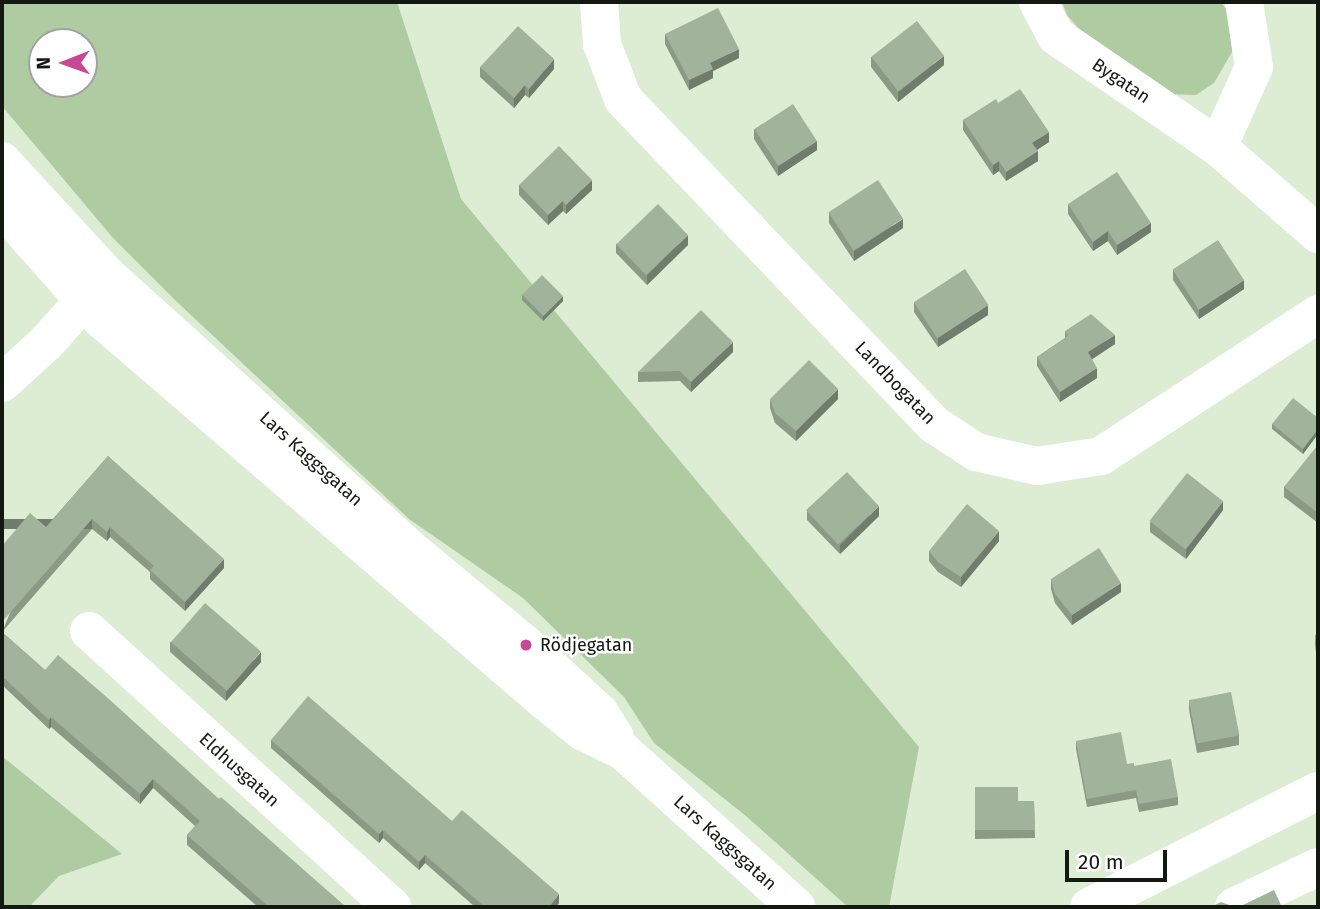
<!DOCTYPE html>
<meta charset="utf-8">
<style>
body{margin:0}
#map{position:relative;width:1320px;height:909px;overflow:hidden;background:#dcedd4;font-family:"Fira Sans",sans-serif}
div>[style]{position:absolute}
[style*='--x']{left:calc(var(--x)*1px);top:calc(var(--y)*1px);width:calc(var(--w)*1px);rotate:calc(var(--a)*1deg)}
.green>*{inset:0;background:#aecba1}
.minor>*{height:38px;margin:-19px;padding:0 19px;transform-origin:19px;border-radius:19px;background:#fff}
.wall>*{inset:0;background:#8b9a85}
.shaded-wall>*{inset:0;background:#717d6c;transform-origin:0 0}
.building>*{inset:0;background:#a2b39b;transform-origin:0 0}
.dots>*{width:19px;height:19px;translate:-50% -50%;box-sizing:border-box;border:4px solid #fff;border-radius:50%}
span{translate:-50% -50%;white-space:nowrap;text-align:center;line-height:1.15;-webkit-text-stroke:5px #fff;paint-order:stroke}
.street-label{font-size:18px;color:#131911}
.poi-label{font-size:18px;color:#131911}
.left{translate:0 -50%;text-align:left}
.frame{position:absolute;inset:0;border:4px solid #131911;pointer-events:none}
.north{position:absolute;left:28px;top:28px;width:70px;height:70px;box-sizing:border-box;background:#fff;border:2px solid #a1a3a0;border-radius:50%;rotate:269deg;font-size:19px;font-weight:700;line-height:28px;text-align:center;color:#131911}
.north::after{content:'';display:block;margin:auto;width:24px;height:32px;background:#c64896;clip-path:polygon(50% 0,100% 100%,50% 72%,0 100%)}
.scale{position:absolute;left:1065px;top:850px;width:102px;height:32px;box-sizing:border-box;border:4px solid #131911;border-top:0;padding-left:9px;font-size:21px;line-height:24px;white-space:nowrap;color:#131911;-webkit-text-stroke:5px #fff;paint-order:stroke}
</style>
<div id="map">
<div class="green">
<div style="clip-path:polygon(evenodd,2px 2px,397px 2px,461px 199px,919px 747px,889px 907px,848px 907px,746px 816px,654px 743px,624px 697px,523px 598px,409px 519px,177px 302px,113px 238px,2px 106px,2px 2px,42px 42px,84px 42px,84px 84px,42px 84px,42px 42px)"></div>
<div style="clip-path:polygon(1062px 2px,1221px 2px,1231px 16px,1232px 52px,1214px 83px,1196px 95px,1166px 94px,1086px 37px,1067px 15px)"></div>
<div style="clip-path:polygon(2px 756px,122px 854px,59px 876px,29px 907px,2px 907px)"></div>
</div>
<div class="minor">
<div style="--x:599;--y:2;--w:42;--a:85.9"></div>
<div style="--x:602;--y:44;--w:59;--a:69.1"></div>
<div style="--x:623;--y:99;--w:451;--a:46.3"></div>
<div style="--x:935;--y:425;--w:49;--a:33.4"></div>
<div style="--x:976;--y:452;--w:63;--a:12.9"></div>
<div style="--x:1037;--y:466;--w:65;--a:-8.9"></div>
<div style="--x:1101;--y:456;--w:259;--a:-33.2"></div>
<div style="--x:1038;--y:2;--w:38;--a:62"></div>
<div style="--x:1056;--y:36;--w:196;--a:34.4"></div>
<div style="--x:1218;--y:147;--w:133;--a:41"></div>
<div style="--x:1218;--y:147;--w:88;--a:-65.8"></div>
<div style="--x:1254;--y:67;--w:66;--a:-98.7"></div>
<div style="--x:2;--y:161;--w:155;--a:47.4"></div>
<div style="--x:107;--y:275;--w:406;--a:42.1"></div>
<div style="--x:408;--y:547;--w:153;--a:39.7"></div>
<div style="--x:526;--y:645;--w:100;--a:42.6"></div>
<div style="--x:600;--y:713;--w:28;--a:58"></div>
<div style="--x:2;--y:208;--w:149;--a:48.3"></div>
<div style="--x:101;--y:319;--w:586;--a:40.71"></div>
<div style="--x:545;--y:701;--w:48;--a:39"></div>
<div style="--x:582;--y:731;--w:46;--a:26"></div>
<div style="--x:623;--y:751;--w:233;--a:42"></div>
<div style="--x:2;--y:383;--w:59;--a:-42.3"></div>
<div style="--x:46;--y:343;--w:79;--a:-48.1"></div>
<div style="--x:89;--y:631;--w:410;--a:42.3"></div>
<div style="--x:1089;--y:907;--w:257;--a:-26.9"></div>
<div style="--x:1234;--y:907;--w:93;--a:-25.5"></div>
</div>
<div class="wall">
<div style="clip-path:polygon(665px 34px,739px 58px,713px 71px,713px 78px,689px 90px,665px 44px)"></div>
<div style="clip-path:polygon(871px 57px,944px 65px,898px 102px,871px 67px)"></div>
<div style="clip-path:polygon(480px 67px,554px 69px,529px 98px,525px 95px,514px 108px,480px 77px)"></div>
<div style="clip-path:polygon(998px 103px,1049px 142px,1037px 150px,1038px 161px,1006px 181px,999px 171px,993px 175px,963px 130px,963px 120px)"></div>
<div style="clip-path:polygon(754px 129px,817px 150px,778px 176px,754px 139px)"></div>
<div style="clip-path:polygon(519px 185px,592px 190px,566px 214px,563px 211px,548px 225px,519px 195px)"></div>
<div style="clip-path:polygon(1068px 204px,1151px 232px,1117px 255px,1108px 241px,1093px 251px,1068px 214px)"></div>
<div style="clip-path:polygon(829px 213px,903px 228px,854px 261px,829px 223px)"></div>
<div style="clip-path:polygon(616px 244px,688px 245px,647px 285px,616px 253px)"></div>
<div style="clip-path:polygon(1173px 270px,1244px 289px,1199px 319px,1173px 280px)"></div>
<div style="clip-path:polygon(522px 295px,563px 301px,543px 321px,522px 300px)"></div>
<div style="clip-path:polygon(914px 302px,988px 315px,938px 347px,914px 312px)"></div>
<div style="clip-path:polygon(1065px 331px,1115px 344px,1092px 359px,1097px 378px,1060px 402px,1037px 366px,1037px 357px,1065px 338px)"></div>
<div style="clip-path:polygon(733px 352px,691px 392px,680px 381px,638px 382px,638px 372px)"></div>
<div style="clip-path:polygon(770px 399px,838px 399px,796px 441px,775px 423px,770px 408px)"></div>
<div style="clip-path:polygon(1318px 418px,1318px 434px,1303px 454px,1272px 429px,1272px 424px)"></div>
<div style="clip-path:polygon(1318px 447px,1318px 523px,1284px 497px,1284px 487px)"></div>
<div style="clip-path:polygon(108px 456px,224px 568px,185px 611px,150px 579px,150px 572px,110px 537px,107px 541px,92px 529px,2px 632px,46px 527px)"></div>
<div style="clip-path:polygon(1223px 510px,1186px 559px,1150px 532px,1150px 522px)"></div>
<div style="clip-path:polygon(807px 511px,879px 516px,840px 554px,807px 520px)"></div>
<div style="clip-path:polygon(999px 541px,961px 587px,938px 572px,929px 561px,929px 551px)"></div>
<div style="clip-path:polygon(1051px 579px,1121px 592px,1072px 625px,1055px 603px,1051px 589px)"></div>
<div style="clip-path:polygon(2px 632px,45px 670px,219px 799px,346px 907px,258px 907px,187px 845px,187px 835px,195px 826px,153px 788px,140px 804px,51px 727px,49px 729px,2px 685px)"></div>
<div style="clip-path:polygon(1318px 634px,1318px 668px,1315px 645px,1315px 635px)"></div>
<div style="clip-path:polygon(170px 642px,261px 662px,226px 701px,170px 652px)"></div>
<div style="clip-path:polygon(1189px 700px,1239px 735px,1239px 745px,1197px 753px,1189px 710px)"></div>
<div style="clip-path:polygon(271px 740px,452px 821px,559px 903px,556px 907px,475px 907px,425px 863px,419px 870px,383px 838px,379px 843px,271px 748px)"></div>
<div style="clip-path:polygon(1076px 741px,1127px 764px,1134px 766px,1178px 797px,1178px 805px,1139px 812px,1136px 798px,1087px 807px,1076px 749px)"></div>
<div style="clip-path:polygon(975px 787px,1018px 801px,1034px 801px,1035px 838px,975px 839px)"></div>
</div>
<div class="shaded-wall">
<div style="clip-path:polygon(739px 49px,739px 58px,713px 71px,713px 78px,689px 90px,689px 80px,710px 63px)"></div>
<div style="clip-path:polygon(944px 56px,944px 65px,898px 102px,898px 92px)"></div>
<div style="clip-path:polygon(554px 59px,554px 69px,529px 98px,529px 89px)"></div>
<div style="clip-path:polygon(525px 85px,525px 95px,514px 108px,514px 98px)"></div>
<div style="clip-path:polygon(1049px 132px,1049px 142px,1032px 153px,1032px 143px)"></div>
<div style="clip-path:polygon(817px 141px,817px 150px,778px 176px,778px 166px)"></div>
<div style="clip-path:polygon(1038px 151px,1038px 161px,1006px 181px,1006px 172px)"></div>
<div style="clip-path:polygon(999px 161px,999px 171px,993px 175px,993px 165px)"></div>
<div style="clip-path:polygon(592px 180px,592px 190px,566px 214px,566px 205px)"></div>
<div style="clip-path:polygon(563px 201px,563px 211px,548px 225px,548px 215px)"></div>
<div style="clip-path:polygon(903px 219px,903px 228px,854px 261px,854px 251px)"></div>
<div style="clip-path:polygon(1151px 223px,1151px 232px,1117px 255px,1117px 245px)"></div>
<div style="clip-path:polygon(1108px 231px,1108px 241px,1093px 251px,1093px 242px)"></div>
<div style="clip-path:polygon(688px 235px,688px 245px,647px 285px,647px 275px)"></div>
<div style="clip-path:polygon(1244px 280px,1244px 289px,1199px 319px,1199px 309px)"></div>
<div style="clip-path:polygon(563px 296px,563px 301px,543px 321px,543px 316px)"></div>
<div style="clip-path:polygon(988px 305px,988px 315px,938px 347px,938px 338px)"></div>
<div style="clip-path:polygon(1115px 335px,1115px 344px,1088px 362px,1088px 352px)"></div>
<div style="clip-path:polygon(733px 342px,733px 352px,691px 392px,691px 382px)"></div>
<div style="clip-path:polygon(1097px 368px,1097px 378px,1060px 402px,1060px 392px)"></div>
<div style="clip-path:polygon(838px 389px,838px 399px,796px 441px,796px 431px)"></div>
<div style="clip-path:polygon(1318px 429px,1318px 434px,1303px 454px,1303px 449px)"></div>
<div style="clip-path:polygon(1223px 501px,1223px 510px,1186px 559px,1186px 549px)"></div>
<div style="clip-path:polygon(879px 506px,879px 516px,840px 554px,840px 545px)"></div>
<div style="left:92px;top:519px;width:10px;height:137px;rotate:90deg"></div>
<div style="clip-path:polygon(110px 527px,110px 537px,107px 541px,107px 532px)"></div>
<div style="clip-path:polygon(999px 531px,999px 541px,961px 587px,961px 577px)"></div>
<div style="clip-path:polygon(224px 559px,224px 568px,185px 611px,185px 602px)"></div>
<div style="clip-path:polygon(1121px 583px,1121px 592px,1072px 625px,1072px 615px)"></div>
<div style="clip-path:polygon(261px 652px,261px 662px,226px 701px,226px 692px)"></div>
<div style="clip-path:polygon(51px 717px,51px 727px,49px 729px,49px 720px)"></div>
<div style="clip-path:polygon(153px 779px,153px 788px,140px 804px,140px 794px)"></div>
<div style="clip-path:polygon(383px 830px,383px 838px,379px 843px,379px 834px)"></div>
<div style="clip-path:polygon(425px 855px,425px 863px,419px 870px,419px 862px)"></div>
<div style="clip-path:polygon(559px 894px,559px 903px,556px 907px,549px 907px)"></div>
</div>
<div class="building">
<div style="clip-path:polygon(718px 8px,739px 49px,710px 63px,713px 69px,689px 80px,665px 34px)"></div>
<div style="left:917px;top:21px;width:44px;height:58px;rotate:52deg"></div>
<div style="clip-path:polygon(518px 26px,554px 59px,529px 89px,525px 85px,514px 98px,480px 67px)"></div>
<div style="clip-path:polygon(1020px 89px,1049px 132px,1032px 143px,1038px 151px,1006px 172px,999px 161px,993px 165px,963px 120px,996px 99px,998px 103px)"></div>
<div style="left:793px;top:104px;width:44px;height:46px;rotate:57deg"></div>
<div style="clip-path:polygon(559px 146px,592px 180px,566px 205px,563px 201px,548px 215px,519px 185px)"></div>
<div style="clip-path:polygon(1117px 172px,1151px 223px,1117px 245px,1108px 231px,1093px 242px,1068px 204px)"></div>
<div style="left:878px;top:180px;width:46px;height:59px;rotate:57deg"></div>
<div style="left:658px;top:204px;width:43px;height:58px;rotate:46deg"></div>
<div style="left:1218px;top:240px;width:48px;height:54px;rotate:57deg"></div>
<div style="left:965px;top:269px;width:43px;height:61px;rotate:57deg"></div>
<div style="left:542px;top:275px;width:30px;height:28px;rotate:45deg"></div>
<div style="clip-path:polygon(701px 310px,733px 342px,691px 382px,680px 371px,638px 372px)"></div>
<div style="clip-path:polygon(1091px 314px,1115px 335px,1088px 352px,1097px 368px,1060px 392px,1037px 357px,1068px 336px,1065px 331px)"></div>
<div style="clip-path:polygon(809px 360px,838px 389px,796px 431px,775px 413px,770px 399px)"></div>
<div style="clip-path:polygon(1293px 398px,1318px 418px,1318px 429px,1303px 449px,1272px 424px)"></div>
<div style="clip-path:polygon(1317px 446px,1318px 447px,1318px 513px,1284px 487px)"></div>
<div style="clip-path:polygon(108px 456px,224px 559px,185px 602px,150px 570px,154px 566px,110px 527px,107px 532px,92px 519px,2px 622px,2px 546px,30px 513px,46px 527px)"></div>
<div style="left:847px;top:472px;width:47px;height:56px;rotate:47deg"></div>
<div style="left:1187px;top:473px;width:46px;height:61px;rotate:38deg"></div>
<div style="clip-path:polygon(967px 504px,999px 531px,961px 577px,938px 562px,929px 551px)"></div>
<div style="clip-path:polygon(1099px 548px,1121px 583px,1072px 615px,1055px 594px,1051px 579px)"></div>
<div style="left:205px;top:603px;width:74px;height:52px;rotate:41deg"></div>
<div style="clip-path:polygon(2px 632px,45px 670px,58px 655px,110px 700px,219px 799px,221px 797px,346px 907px,269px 907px,187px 835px,200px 821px,153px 779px,140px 794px,51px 717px,49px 720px,2px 676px)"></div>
<div style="clip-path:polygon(1318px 634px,1318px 658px,1315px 635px)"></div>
<div style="left:1231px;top:692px;width:44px;height:43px;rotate:79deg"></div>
<div style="clip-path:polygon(308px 696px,452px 821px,462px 810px,559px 894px,549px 907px,485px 907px,425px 855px,419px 862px,383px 830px,379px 834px,271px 740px)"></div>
<div style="clip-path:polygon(1121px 732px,1127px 764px,1134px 763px,1134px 766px,1171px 759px,1178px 797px,1139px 804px,1136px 790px,1087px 799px,1076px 741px)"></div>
<div style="clip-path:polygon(975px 787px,1018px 787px,1018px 801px,1034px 801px,1035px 830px,975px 830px)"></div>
<div style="clip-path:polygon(1274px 890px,1282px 907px,1211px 907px,1221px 902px,1232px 906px,1243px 905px)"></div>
</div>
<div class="dots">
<div style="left:526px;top:645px;background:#c64896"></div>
</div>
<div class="street-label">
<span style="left:1121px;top:81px;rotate:34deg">Bygatan</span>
<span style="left:895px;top:383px;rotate:46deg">Landbogatan</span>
<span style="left:311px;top:459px;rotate:42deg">Lars Kaggsgatan</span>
<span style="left:239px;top:770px;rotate:42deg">Eldhusgatan</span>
<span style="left:725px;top:843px;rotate:42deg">Lars Kaggsgatan</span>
</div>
<div class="poi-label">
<span class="left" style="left:540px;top:645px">Rödjegatan</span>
</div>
<div class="frame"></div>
<div class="north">N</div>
<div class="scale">20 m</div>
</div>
